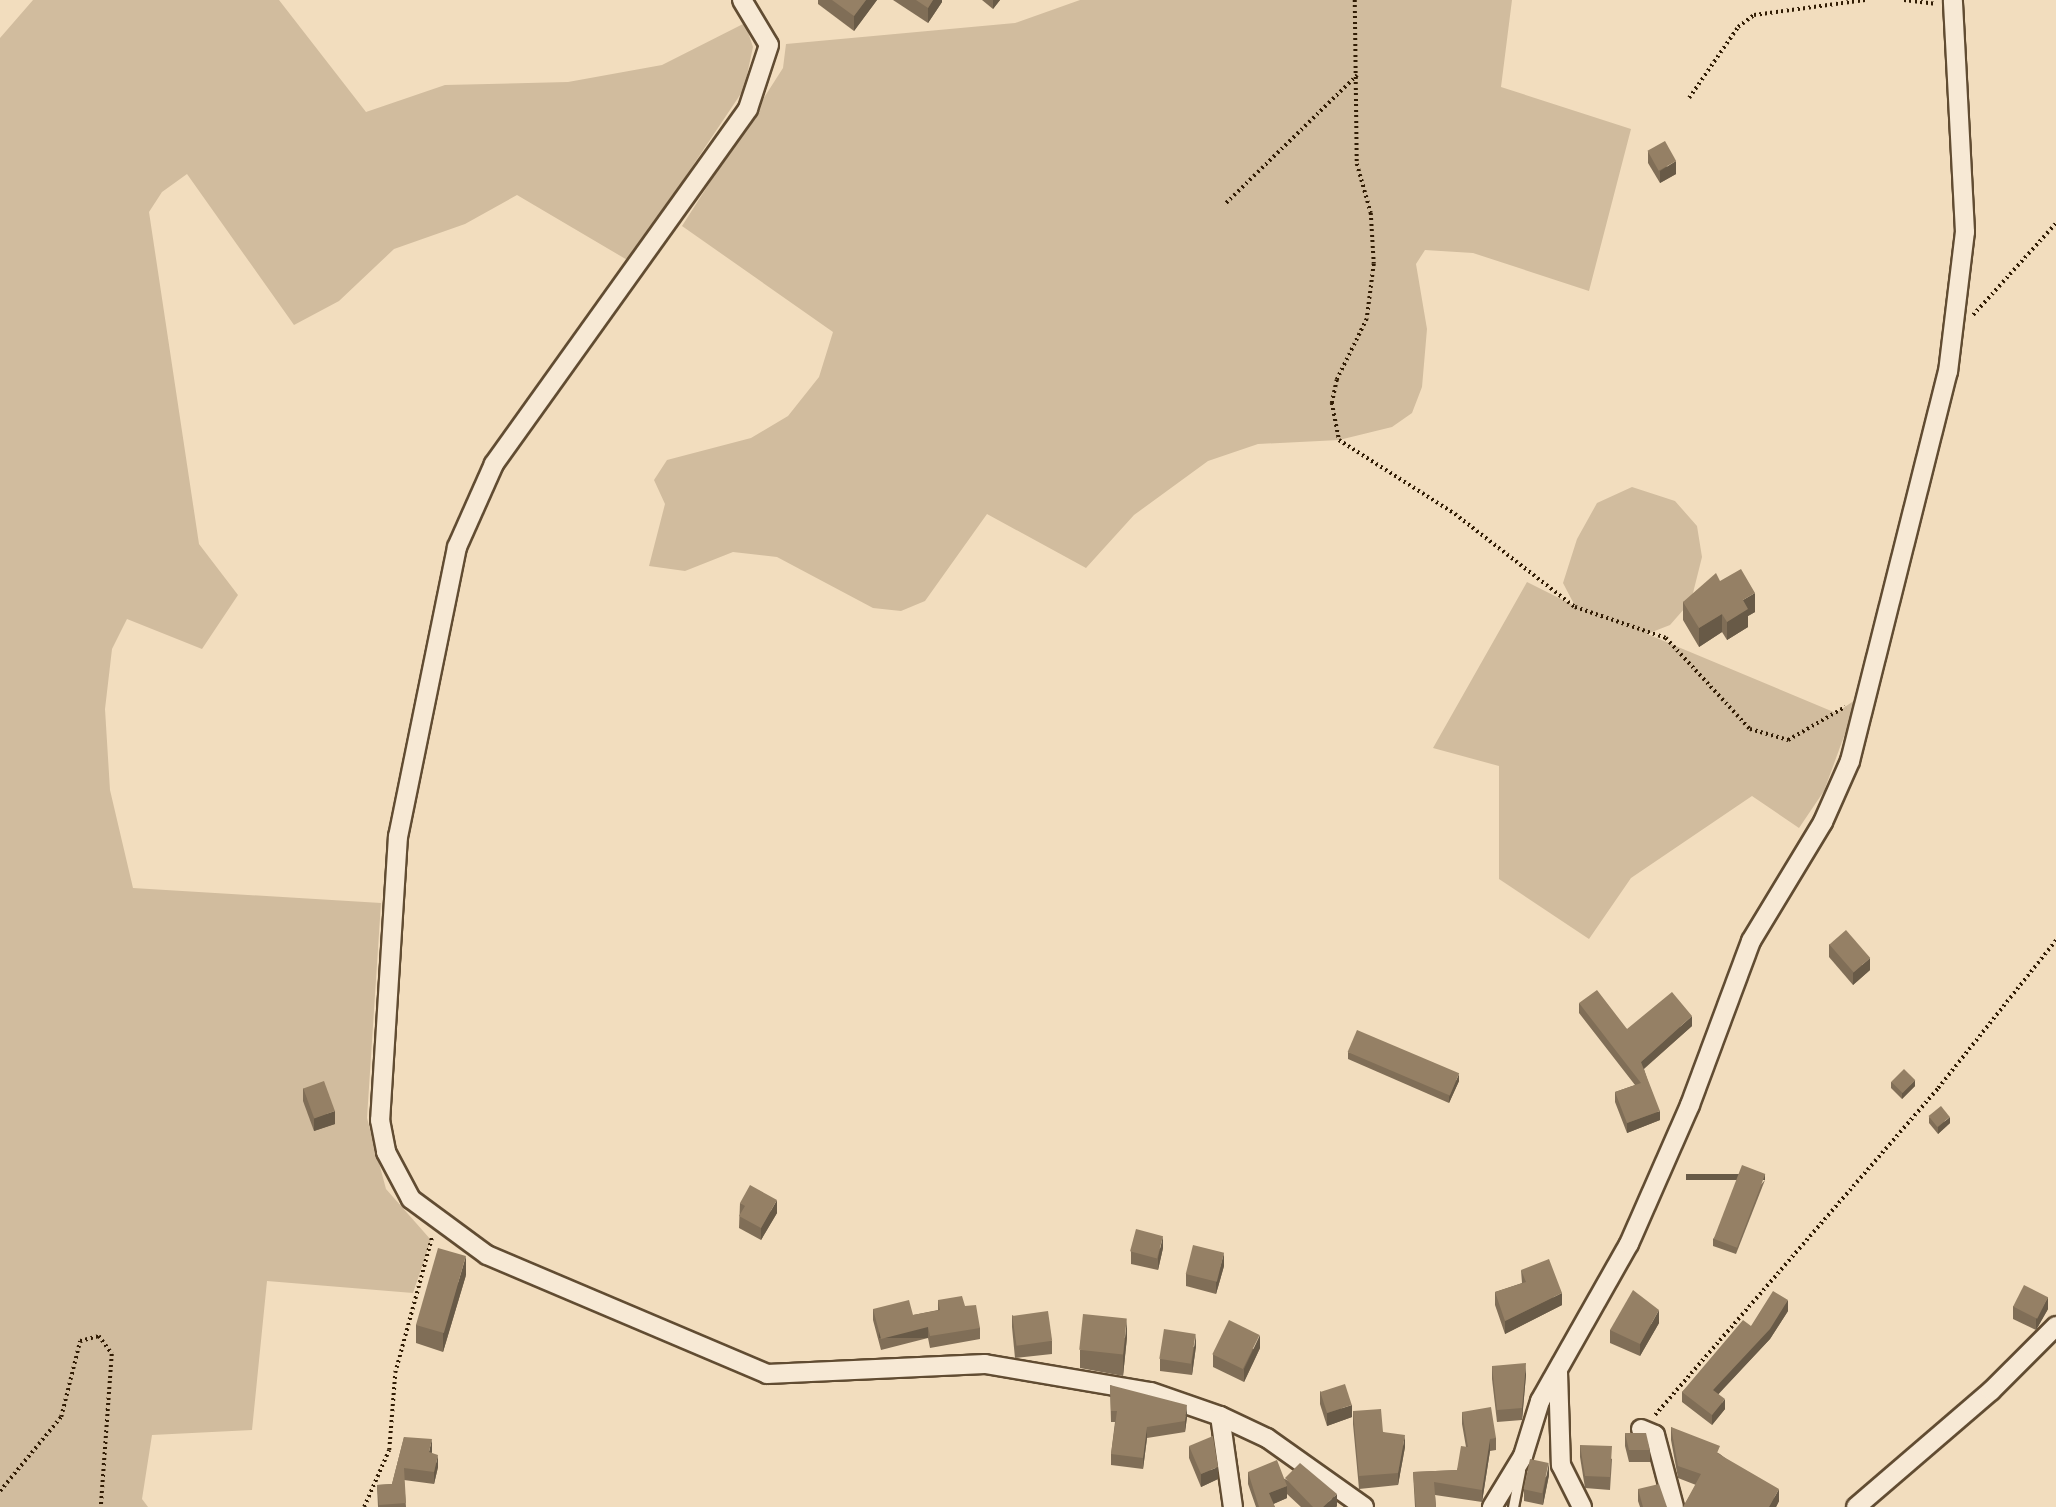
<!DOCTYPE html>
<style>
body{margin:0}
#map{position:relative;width:2056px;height:1507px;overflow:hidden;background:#f2ddbe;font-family:Cardo,serif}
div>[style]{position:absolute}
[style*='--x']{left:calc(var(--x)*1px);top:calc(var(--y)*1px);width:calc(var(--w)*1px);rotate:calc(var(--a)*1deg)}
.green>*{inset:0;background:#d1bc9e}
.path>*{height:3.5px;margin-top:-1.75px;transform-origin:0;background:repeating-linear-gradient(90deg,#311c04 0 2px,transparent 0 5.5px)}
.roads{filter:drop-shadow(2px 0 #614c32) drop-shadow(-2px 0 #614c32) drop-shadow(0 2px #614c32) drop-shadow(0 -2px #614c32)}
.lane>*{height:9px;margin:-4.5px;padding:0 4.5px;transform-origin:4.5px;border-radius:4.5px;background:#f7e9d5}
.street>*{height:18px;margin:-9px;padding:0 9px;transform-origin:9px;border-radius:9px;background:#f7e9d5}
.wall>*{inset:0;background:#806e57}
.shaded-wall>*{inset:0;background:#685a47;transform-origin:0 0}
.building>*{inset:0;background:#958065;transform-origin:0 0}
span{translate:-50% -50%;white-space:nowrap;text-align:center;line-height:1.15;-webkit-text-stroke:7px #f7e9d5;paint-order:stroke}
</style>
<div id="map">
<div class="green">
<div style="clip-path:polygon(33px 0,279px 0,366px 112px,445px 85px,568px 82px,662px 65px,745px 23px,753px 47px,744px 89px,629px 261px,517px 195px,465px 224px,394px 249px,339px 301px,294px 325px,187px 174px,162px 192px,149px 212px,199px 544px,238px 595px,202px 649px,127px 619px,112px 649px,105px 709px,110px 790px,133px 888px,381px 903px,367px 1118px,386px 1189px,431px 1240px,413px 1293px,267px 1281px,252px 1430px,152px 1435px,142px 1499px,148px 1507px,0 1507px,0 38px)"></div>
<div style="clip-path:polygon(1080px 0,1512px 0,1501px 87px,1631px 129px,1589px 291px,1473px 253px,1425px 250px,1416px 264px,1427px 329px,1422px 387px,1412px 413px,1392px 427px,1339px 440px,1258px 444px,1208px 461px,1134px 515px,1086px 568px,987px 514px,925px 601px,901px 611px,873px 608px,777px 557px,733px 552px,685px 571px,649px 566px,665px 504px,654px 480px,667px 460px,751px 438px,788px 416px,819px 377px,833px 332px,682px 226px,783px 68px,786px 44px,1015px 23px)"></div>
<div style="clip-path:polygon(1632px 487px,1675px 501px,1697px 526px,1702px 557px,1691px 601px,1670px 625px,1647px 634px,1836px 713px,1858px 698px,1824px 791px,1799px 828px,1752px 796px,1631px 878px,1589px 939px,1499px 879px,1499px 766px,1433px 748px,1527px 582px,1575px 606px,1563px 583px,1577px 539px,1597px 503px)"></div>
</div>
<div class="path">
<div style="--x:1355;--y:0;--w:164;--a:89.3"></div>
<div style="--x:1357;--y:164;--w:51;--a:74.1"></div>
<div style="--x:1371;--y:213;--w:51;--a:86.6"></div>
<div style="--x:1374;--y:264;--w:55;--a:97.3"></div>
<div style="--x:1367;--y:319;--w:68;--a:116.2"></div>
<div style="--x:1337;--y:380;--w:24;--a:102"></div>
<div style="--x:1332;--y:403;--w:38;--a:79"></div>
<div style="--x:1339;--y:440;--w:138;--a:32.5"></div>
<div style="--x:1455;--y:514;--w:152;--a:37.8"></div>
<div style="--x:1575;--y:607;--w:96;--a:18.8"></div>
<div style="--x:1666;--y:638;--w:124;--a:47.3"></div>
<div style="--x:1750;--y:729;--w:40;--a:16"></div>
<div style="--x:1788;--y:740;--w:66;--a:-30.1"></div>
<div style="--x:1904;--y:0;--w:33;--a:7"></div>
<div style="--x:1689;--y:98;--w:86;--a:-55.4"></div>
<div style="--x:1738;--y:27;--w:20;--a:-37"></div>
<div style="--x:1754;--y:15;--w:112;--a:-7.7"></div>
<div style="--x:1226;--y:203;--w:183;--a:-44.3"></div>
<div style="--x:1973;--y:315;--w:124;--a:-47.9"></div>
<div style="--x:1655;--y:1415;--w:432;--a:-49.1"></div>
<div style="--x:1938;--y:1088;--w:189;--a:-51.4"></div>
<div style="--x:0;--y:1491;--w:96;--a:-50.5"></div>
<div style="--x:61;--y:1417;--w:78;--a:-76"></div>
<div style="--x:80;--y:1341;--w:20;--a:-15"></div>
<div style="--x:99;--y:1336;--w:22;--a:54"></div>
<div style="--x:112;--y:1354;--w:153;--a:94.1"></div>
<div style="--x:364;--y:1507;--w:62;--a:-66.3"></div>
<div style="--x:389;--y:1450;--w:77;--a:-85.5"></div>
<div style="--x:395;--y:1373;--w:141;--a:-74.8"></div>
</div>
<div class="roads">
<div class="lane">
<div style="--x:1513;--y:1507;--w:37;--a:-79"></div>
</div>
<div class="street">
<div style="--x:742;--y:0;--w:52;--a:59"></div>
<div style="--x:769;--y:45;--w:67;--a:108.2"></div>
<div style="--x:748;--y:109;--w:437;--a:125.6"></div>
<div style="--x:494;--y:464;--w:91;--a:114"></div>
<div style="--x:457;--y:547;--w:295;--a:101.5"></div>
<div style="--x:398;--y:836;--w:285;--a:93.6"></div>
<div style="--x:380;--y:1120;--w:33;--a:79"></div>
<div style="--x:386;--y:1152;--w:53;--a:62"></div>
<div style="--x:411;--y:1199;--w:94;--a:36.4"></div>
<div style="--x:487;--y:1255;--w:304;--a:23"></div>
<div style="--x:767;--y:1374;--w:218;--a:-2.6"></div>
<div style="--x:985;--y:1364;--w:168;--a:9.6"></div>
<div style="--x:1151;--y:1392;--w:73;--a:19.2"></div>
<div style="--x:1220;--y:1416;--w:92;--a:81.9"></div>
<div style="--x:1558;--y:1372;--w:93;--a:88.2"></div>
<div style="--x:1561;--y:1465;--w:47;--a:63.4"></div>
<div style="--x:1220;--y:1416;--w:52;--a:25.1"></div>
<div style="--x:1267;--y:1438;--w:119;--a:35.4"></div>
<div style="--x:1641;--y:1429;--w:15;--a:23"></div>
<div style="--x:1655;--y:1435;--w:74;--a:75.2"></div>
<div style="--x:1492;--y:1507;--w:60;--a:-58.7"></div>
<div style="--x:1523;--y:1456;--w:58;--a:-72.8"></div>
<div style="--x:1540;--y:1401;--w:180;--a:-60.5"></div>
<div style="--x:1629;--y:1244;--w:152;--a:-66.3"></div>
<div style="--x:1690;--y:1105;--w:175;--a:-69.6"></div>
<div style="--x:1751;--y:941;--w:139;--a:-58.8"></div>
<div style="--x:1823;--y:822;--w:67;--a:-66.1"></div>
<div style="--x:1850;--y:761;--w:401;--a:-75.9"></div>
<div style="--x:1948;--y:372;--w:141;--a:-83.1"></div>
<div style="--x:1965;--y:232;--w:232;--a:-93"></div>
<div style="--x:1856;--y:1507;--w:178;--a:-40.7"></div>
<div style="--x:1991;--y:1391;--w:92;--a:-45"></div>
</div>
</div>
<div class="wall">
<div style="clip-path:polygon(818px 0,877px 0,854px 31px,818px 4px)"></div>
<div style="clip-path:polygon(893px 0,942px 0,942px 2px,928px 23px)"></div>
<div style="clip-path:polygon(982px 0,1000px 0,993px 9px)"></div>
<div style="clip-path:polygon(1648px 151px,1676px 174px,1660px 183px,1648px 163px)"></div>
<div style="clip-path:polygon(1720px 581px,1755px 612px,1748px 616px,1748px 627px,1727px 640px,1722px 632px,1699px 647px,1683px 620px,1683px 602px)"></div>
<div style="clip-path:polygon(1829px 944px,1870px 970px,1853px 985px,1829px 957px)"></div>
<div style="clip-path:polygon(1579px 1003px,1627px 1029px,1692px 1026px,1644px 1069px,1660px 1120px,1627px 1133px,1615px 1102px,1615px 1092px,1635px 1085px,1579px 1013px)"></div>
<div style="clip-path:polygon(1348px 1052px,1459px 1081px,1449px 1103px,1348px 1059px)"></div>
<div style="clip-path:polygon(1891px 1082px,1915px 1086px,1902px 1099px,1891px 1088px)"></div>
<div style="clip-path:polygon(303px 1088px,335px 1124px,314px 1131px,303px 1101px)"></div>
<div style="clip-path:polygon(1929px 1117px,1950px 1123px,1938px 1134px,1929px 1123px)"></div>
<div style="clip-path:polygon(1765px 1180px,1736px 1254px,1713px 1246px,1713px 1239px)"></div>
<div style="clip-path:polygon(740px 1203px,777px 1213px,761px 1240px,739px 1228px)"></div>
<div style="clip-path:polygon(1163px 1248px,1158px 1270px,1131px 1264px,1131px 1251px)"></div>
<div style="clip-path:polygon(1224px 1266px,1216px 1294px,1186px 1286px,1186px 1274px)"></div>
<div style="clip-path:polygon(1521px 1270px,1562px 1305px,1505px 1334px,1495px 1305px,1495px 1292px,1522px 1283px)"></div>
<div style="clip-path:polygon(466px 1275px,443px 1352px,416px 1343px,416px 1325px)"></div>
<div style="clip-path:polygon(938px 1300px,965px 1306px,980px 1328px,980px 1339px,930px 1348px,928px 1338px,881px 1350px,873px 1320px,873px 1309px,913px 1315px,938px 1310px)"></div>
<div style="clip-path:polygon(2013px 1306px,2048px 1309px,2036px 1330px,2013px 1319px)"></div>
<div style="clip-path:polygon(1788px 1311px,1770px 1339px,1718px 1394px,1725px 1409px,1712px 1425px,1682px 1402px,1682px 1392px,1751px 1326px)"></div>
<div style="clip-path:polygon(1012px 1315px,1052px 1341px,1052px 1354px,1015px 1358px,1012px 1327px)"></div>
<div style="clip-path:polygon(1659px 1323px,1640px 1356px,1610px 1343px,1610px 1330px)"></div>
<div style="clip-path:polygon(1127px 1337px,1123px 1376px,1080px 1368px,1080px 1350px)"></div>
<div style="clip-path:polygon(1196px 1346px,1192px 1375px,1160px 1371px,1160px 1359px)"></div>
<div style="clip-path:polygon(1260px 1348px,1244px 1382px,1213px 1367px,1213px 1354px)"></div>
<div style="clip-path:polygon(1492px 1366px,1526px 1375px,1522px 1420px,1497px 1422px,1492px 1379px)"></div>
<div style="clip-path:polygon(1110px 1385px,1187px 1417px,1185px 1432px,1147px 1438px,1143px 1469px,1111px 1465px,1111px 1454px,1115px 1422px,1111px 1422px)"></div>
<div style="clip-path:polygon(1320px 1391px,1352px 1417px,1327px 1426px,1320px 1404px)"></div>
<div style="clip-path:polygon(1353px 1411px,1405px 1447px,1398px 1485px,1359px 1489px,1353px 1424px)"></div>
<div style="clip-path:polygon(1462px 1412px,1496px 1438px,1496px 1450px,1490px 1451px,1482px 1502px,1435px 1495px,1436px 1507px,1415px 1507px,1413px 1472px,1457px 1470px,1466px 1447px,1462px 1424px)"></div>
<div style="clip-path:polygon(1671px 1427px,1720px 1454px,1779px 1501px,1776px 1507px,1683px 1507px,1696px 1485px,1678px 1478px,1671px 1440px)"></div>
<div style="clip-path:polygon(1625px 1433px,1650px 1450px,1650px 1462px,1629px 1462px,1625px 1446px)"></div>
<div style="clip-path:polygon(404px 1437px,432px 1453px,438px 1467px,434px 1484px,404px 1480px,406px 1507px,378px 1507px,377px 1485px,392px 1484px)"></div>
<div style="clip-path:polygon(1580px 1445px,1612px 1459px,1610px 1490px,1585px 1488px,1580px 1457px)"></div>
<div style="clip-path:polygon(1189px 1446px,1218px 1479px,1201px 1487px,1189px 1458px)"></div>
<div style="clip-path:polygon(1248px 1472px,1285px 1479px,1337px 1506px,1336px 1507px,1301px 1507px,1287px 1494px,1287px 1498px,1273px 1504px,1275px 1507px,1256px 1507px,1248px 1484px)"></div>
<div style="clip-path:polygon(1549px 1475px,1543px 1505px,1524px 1501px,1524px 1489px)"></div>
<div style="clip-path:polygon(1638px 1489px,1667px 1507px,1640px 1507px,1638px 1501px)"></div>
</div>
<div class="shaded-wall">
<div style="clip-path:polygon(866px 0,877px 0,854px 31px,854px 16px)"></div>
<div style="clip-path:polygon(933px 0,942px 0,942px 2px,928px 23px,928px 8px)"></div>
<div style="clip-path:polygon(993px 0,1000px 0,993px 9px)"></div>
<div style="clip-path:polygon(1676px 161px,1676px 174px,1660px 183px,1660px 171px)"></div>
<div style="clip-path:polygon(1755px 593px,1755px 612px,1748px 616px,1748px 627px,1727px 640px,1727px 622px,1743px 600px)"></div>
<div style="clip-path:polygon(1722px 614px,1722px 632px,1699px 647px,1699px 628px)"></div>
<div style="clip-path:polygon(1870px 958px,1870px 970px,1853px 985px,1853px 973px)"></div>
<div style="clip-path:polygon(1692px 1016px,1692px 1026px,1641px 1071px,1641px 1062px)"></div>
<div style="clip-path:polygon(1459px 1074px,1459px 1081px,1449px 1103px,1449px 1097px)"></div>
<div style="clip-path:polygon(1915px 1080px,1915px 1086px,1902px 1099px,1902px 1093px)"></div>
<div style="clip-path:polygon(335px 1111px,335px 1124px,314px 1131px,314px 1118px)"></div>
<div style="clip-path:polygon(1660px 1111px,1660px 1120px,1627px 1133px,1627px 1123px)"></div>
<div style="clip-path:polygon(1950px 1117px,1950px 1123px,1938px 1134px,1938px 1127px)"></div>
<div style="left:1765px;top:1174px;width:6px;height:79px;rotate:90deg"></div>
<div style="clip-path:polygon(777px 1200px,777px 1213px,761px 1240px,761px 1228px)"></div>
<div style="clip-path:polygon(1163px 1236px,1163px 1248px,1158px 1270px,1158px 1258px)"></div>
<div style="clip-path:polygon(1224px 1253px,1224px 1266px,1216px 1294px,1216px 1282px)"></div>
<div style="clip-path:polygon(466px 1256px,466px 1275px,443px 1352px,443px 1333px)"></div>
<div style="clip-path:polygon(1562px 1293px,1562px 1305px,1505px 1334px,1505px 1321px)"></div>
<div style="clip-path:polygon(2048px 1297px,2048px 1309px,2036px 1330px,2036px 1318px)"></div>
<div style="clip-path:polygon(1788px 1300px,1788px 1311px,1770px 1339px,1713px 1400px,1713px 1390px)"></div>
<div style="clip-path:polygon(1659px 1310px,1659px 1323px,1640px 1356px,1640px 1344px)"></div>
<div style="clip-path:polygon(1127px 1319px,1127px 1337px,1123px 1376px,1123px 1357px)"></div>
<div style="left:928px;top:1327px;width:11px;height:49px;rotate:90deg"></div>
<div style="clip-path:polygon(1196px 1334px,1196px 1346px,1192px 1375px,1192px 1362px)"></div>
<div style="clip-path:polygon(1260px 1335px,1260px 1348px,1244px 1382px,1244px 1369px)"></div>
<div style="clip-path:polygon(1526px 1363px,1526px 1375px,1522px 1420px,1522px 1408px)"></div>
<div style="clip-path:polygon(1725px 1399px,1725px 1409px,1712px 1425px,1712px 1415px)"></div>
<div style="clip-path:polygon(1187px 1405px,1187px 1417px,1185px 1432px,1185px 1421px)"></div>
<div style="clip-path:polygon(1352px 1405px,1352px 1417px,1327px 1426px,1327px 1413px)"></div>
<div style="clip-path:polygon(1147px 1427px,1147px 1438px,1143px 1469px,1143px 1458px)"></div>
<div style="clip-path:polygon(1405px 1435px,1405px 1447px,1398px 1485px,1398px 1473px)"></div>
<div style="clip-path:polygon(432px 1439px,432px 1452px,429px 1465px,429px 1452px)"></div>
<div style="clip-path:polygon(1490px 1439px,1490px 1451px,1482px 1502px,1482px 1490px)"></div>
<div style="clip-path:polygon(438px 1455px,438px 1467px,434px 1484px,434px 1472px)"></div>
<div style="clip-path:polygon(1549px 1463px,1549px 1475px,1543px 1505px,1543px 1493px)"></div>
<div style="clip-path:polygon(1218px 1467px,1218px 1479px,1201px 1487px,1201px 1474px)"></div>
<div style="clip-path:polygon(1287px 1486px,1287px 1498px,1269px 1506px,1269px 1493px)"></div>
<div style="clip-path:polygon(1779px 1489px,1779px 1501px,1776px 1507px,1769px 1507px)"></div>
<div style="clip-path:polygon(1337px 1494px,1337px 1506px,1336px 1507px,1323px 1507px)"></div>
</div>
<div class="building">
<div style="clip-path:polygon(832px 0,866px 0,854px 16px)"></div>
<div style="clip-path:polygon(916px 0,933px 0,928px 8px)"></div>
<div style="left:1665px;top:141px;width:23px;height:20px;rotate:61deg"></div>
<div style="clip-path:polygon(1741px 569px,1755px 593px,1743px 600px,1748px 609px,1727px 622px,1722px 614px,1699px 628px,1683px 602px,1716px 573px,1720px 581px)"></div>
<div style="left:1846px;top:930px;width:37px;height:22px;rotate:49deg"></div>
<div style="clip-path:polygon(1597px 990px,1627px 1029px,1672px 992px,1692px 1016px,1641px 1062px,1660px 1111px,1627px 1123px,1615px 1092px,1641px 1083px,1579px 1003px)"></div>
<div style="left:1357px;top:1030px;width:111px;height:24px;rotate:23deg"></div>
<div style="left:1904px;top:1069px;width:16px;height:18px;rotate:45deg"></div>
<div style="left:324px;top:1081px;width:32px;height:22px;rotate:70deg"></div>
<div style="left:1941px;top:1106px;width:14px;height:16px;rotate:51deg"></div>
<div style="left:1742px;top:1165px;width:25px;height:79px;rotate:21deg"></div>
<div style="clip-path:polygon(750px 1185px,777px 1200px,761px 1228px,739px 1216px,745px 1206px,740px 1203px)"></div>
<div style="left:1136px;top:1229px;width:28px;height:23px;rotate:15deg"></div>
<div style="left:1193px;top:1245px;width:32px;height:30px;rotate:14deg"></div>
<div style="left:438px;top:1248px;width:29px;height:80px;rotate:16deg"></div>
<div style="clip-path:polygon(1549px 1259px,1562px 1293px,1505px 1321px,1495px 1292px,1526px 1282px,1521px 1270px)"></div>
<div style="left:2024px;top:1285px;width:27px;height:24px;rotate:27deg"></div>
<div style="clip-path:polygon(1633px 1290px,1659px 1310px,1640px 1344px,1610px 1330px)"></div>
<div style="clip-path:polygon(1773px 1291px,1788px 1300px,1770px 1329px,1713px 1390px,1725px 1399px,1712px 1415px,1682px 1392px,1743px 1320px,1751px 1326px)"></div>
<div style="clip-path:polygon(962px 1296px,965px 1306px,976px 1305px,980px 1328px,930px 1336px,928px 1327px,881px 1339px,873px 1309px,909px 1300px,913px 1315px,940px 1310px,938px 1300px)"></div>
<div style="left:1048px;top:1311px;width:30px;height:36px;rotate:82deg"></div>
<div style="left:1083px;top:1314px;width:44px;height:36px;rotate:6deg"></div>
<div style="left:1229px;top:1320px;width:34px;height:38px;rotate:26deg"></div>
<div style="left:1164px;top:1329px;width:32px;height:30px;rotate:9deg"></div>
<div style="clip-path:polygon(1526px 1363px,1522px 1408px,1497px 1410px,1492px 1366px)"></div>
<div style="left:1345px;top:1384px;width:22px;height:26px;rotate:72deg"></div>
<div style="clip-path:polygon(1110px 1385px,1187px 1405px,1185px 1421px,1147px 1427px,1143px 1458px,1111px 1454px,1117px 1411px,1111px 1411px)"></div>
<div style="clip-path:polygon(1491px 1407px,1496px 1438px,1490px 1439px,1482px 1490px,1434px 1482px,1436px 1507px,1416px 1507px,1413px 1472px,1457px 1470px,1461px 1446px,1468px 1447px,1462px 1412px)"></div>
<div style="clip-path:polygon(1381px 1409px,1383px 1432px,1405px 1435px,1398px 1473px,1359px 1476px,1353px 1411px)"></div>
<div style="clip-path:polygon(1671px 1427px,1720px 1446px,1717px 1453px,1779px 1489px,1769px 1507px,1683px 1507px,1701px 1474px,1678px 1466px)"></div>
<div style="clip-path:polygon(1625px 1433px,1646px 1433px,1650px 1450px,1629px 1450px)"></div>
<div style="clip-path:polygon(1213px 1436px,1218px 1467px,1201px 1474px,1189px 1446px)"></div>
<div style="clip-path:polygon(404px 1437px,432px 1439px,429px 1452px,438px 1455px,434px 1472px,404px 1468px,406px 1503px,379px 1505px,377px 1485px,392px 1484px)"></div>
<div style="clip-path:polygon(1580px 1445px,1612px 1446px,1610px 1477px,1585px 1476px)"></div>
<div style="left:1530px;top:1459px;width:19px;height:31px;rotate:12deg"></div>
<div style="clip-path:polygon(1277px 1460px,1287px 1486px,1269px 1493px,1275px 1507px,1259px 1507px,1248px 1472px)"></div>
<div style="clip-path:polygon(1300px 1463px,1337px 1494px,1323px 1507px,1313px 1507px,1285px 1478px)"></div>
<div style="clip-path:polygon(1659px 1484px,1667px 1507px,1643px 1507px,1638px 1489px)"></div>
</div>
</div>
